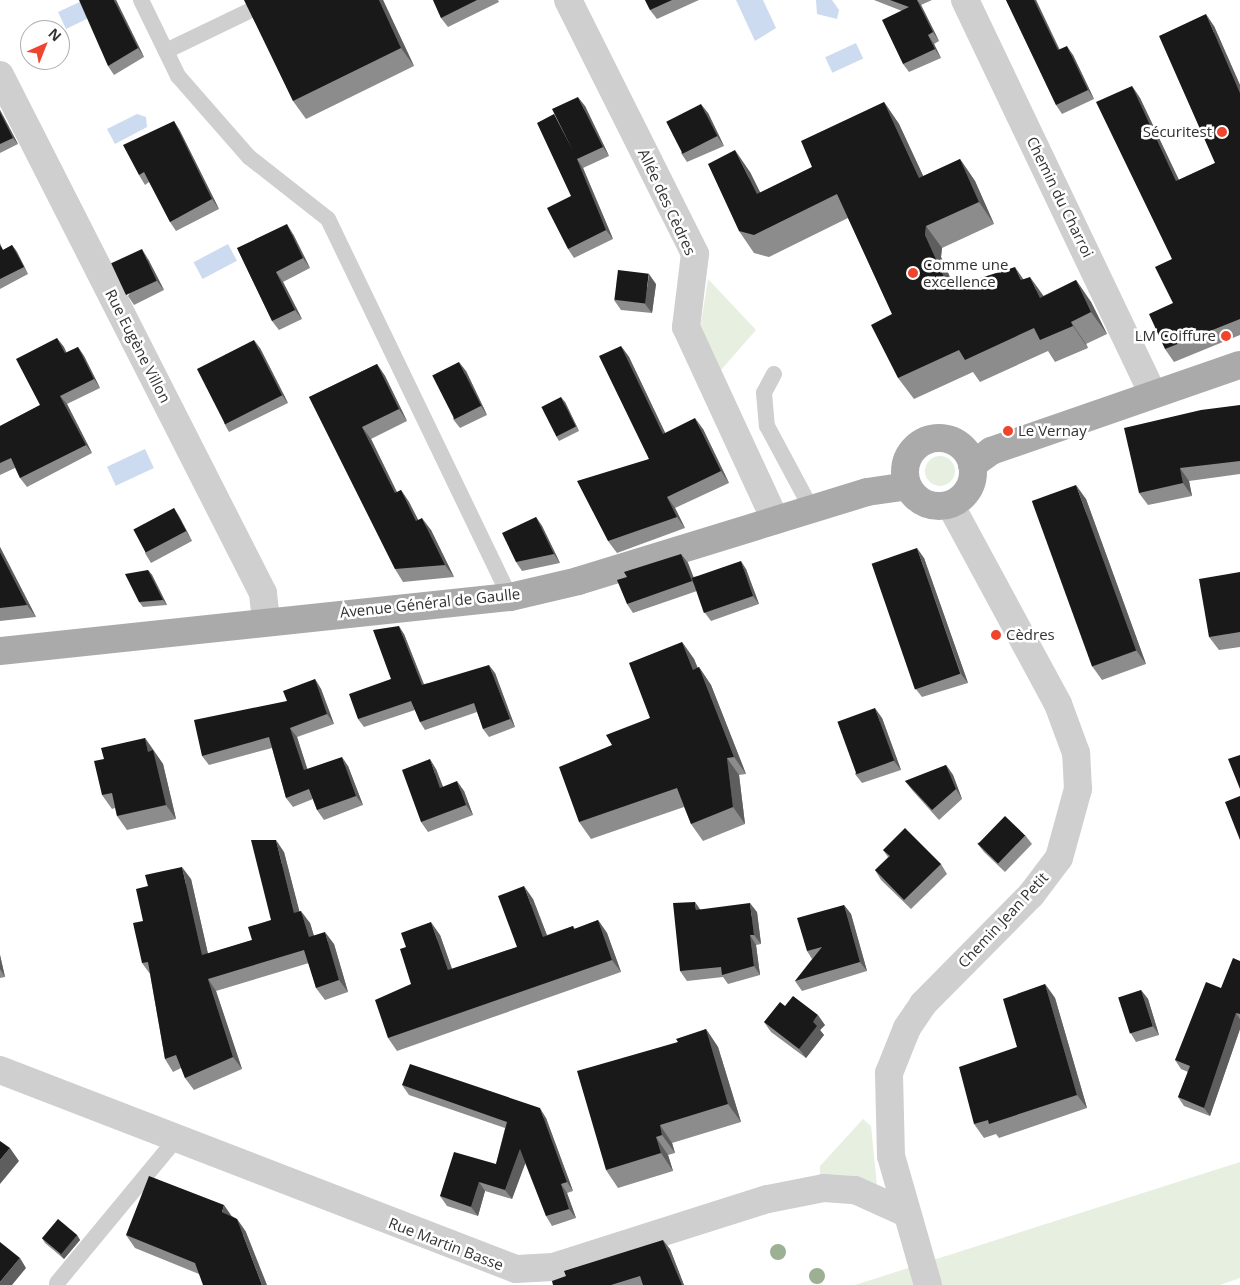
<!DOCTYPE html>
<meta charset="utf-8">
<style>
body{margin:0}
#map{position:relative;width:1240px;height:1285px;overflow:hidden;background:#fff;font-family:"Open Sans",sans-serif}
div>[style]{position:absolute}
[style*='--x']{left:calc(var(--x)*1px);top:calc(var(--y)*1px);width:calc(var(--w)*1px);rotate:calc(var(--a)*1deg)}
.green>*{inset:0;background:#e6efe0}
.round{border-radius:50%}
.water>*{inset:0;background:#ccdbef;transform-origin:0 0}
.lane>*{height:16px;margin:-8px;padding:0 8px;transform-origin:8px;border-radius:8px;background:#cfcfcf}
.street>*{height:28px;margin:-14px;padding:0 14px;transform-origin:14px;border-radius:14px;background:#cfcfcf}
.primary>*{height:28px;margin:-14px;padding:0 14px;transform-origin:14px;border-radius:14px;background:#aaa}
.primary>.ring{margin:-14px;padding:0;box-sizing:content-box;background:none;border:28px solid #aaa;border-radius:50%}
.trees>*{width:16px;height:16px;margin:-8px;border-radius:50%;background:#9cb194}
.wall>*{inset:0;background:#8c8c8c}
.shaded-wall>*{inset:0;background:#5e5e5e}
.building>*{inset:0;background:#191919;transform-origin:0 0}
.dots>*{width:14px;height:14px;translate:-50% -50%;box-sizing:border-box;border:2px solid #fff;border-radius:50%}
span{translate:-50% -50%;white-space:nowrap;text-align:center;line-height:1.15;-webkit-text-stroke:5px #fff;paint-order:stroke}
.poi-label{font-size:15px;color:#323232}
.right{translate:-100% -50%;text-align:right}
.left{translate:0 -50%;text-align:left}
.street-label{font-size:15px;color:#323232}
.north{position:absolute;left:20px;top:20px;width:50px;height:50px;box-sizing:border-box;background:#fff;border:1px solid #adadad;border-radius:50%;rotate:44deg;font-size:14px;font-weight:700;line-height:20px;text-align:center;color:#323232}
.north::after{content:'';display:block;margin:auto;width:18px;height:22px;background:#ef452e;clip-path:polygon(50% 0,100% 100%,50% 72%,0 100%)}
</style>
<div id="map">
<div class="green">
<div style="clip-path:polygon(708px 279px,756px 330px,721px 370px,700px 329px)"></div>
<div class="round" style="left:925px;top:456px;width:30px;height:30px"></div>
<div style="clip-path:polygon(863px 1119px,871px 1126px,877px 1186px,820px 1176px,820px 1166px)"></div>
<div style="clip-path:polygon(1240px 1162px,1240px 1278px,1220px 1285px,855px 1285px)"></div>
</div>
<div class="water">
<div style="clip-path:polygon(84px 0,92px 0,99px 13px,66px 29px,58px 12px)"></div>
<div style="clip-path:polygon(736px 0,763px 0,776px 28px,755px 41px)"></div>
<div style="clip-path:polygon(816px 0,832px 0,839px 10px,837px 19px,817px 14px)"></div>
<div style="left:856px;top:43px;width:17px;height:34px;rotate:65deg"></div>
<div style="clip-path:polygon(137px 114px,146px 117px,147px 127px,115px 144px,107px 129px)"></div>
<div style="left:228px;top:244px;width:19px;height:39px;rotate:62deg"></div>
<div style="left:145px;top:449px;width:21px;height:42px;rotate:65deg"></div>
</div>
<div class="lane">
<div style="--x:141;--y:0;--w:85;--a:64"></div>
<div style="--x:178;--y:76;--w:108;--a:48.8"></div>
<div style="--x:249;--y:157;--w:100;--a:38.1"></div>
<div style="--x:328;--y:219;--w:420;--a:64.3"></div>
<div style="--x:166;--y:51;--w:118;--a:-25.7"></div>
<div style="--x:774;--y:374;--w:21;--a:118"></div>
<div style="--x:764;--y:393;--w:33;--a:85"></div>
<div style="--x:767;--y:426;--w:93;--a:61.8"></div>
<div style="--x:57;--y:1283;--w:188;--a:-50.4"></div>
</div>
<div class="street">
<div style="--x:568;--y:0;--w:284;--a:63.4"></div>
<div style="--x:695;--y:254;--w:74;--a:97"></div>
<div style="--x:686;--y:327;--w:213;--a:65.2"></div>
<div style="--x:965;--y:0;--w:437;--a:64.5"></div>
<div style="--x:0;--y:75;--w:581;--a:63.08"></div>
<div style="--x:263;--y:593;--w:27;--a:84"></div>
<div style="--x:0;--y:1070;--w:553;--a:21.09"></div>
<div style="--x:516;--y:1269;--w:37;--a:-3"></div>
<div style="--x:553;--y:1267;--w:225;--a:-17.6"></div>
<div style="--x:768;--y:1199;--w:57;--a:-11.1"></div>
<div style="--x:824;--y:1188;--w:31;--a:4"></div>
<div style="--x:855;--y:1190;--w:54;--a:24.2"></div>
<div style="--x:928;--y:1285;--w:134;--a:-106"></div>
<div style="--x:891;--y:1156;--w:83;--a:-91.4"></div>
<div style="--x:889;--y:1073;--w:48;--a:-68.2"></div>
<div style="--x:907;--y:1028;--w:29;--a:-56"></div>
<div style="--x:923;--y:1004;--w:153;--a:-45.3"></div>
<div style="--x:1031;--y:895;--w:46;--a:-52.9"></div>
<div style="--x:1059;--y:858;--w:72;--a:-74.6"></div>
<div style="--x:1078;--y:789;--w:36;--a:-93"></div>
<div style="--x:1076;--y:753;--w:52;--a:-110.2"></div>
<div style="--x:1058;--y:704;--w:227;--a:-118.4"></div>
</div>
<div class="primary">
<div class="ring" style="left:905px;top:438px;width:40px;height:40px"></div>
<div style="--x:972;--y:465;--w:24;--a:-36"></div>
<div style="--x:991;--y:451;--w:263;--a:-19.1"></div>
<div style="--x:0;--y:651;--w:513;--a:-6.04"></div>
<div style="--x:510;--y:597;--w:70;--a:-13.2"></div>
<div style="--x:578;--y:581;--w:302;--a:-17.1"></div>
<div style="--x:867;--y:492;--w:41;--a:-8.3"></div>
</div>
<div class="trees">
<div style="left:778px;top:1252px"></div>
<div style="left:817px;top:1276px"></div>
</div>
<div class="wall">
<div style="clip-path:polygon(116px 0,144px 57px,114px 75px,108px 66px)"></div>
<div style="clip-path:polygon(245px 0,383px 0,414px 66px,306px 119px,293px 101px)"></div>
<div style="clip-path:polygon(433px 0,498px 0,499px 2px,448px 27px,441px 18px)"></div>
<div style="clip-path:polygon(645px 0,699px 0,657px 19px,650px 10px)"></div>
<div style="clip-path:polygon(874px 0,932px 0,921px 5px,939px 41px,934px 44px,941px 58px,909px 72px,903px 64px,902px 11px)"></div>
<div style="clip-path:polygon(1006px 0,1036px 0,1060px 50px,1073px 55px,1094px 99px,1062px 114px,1056px 105px)"></div>
<div style="clip-path:polygon(1214px 26px,1240px 85px,1240px 335px,1174px 362px,1165px 349px,1173px 303px,1172px 259px,1132px 86px,1140px 98px,1179px 180px,1215px 163px)"></div>
<div style="clip-path:polygon(884px 102px,899px 124px,923px 176px,960px 159px,975px 181px,994px 224px,942px 248px,941px 257px,954px 287px,1023px 279px,1043px 296px,1076px 280px,1091px 302px,1107px 334px,1086px 344px,1088px 348px,1055px 362px,1048px 351px,980px 382px,973px 372px,914px 399px,898px 378px,892px 314px,848px 218px,769px 257px,754px 253px,739px 231px,750px 172px,760px 193px,812px 167px)"></div>
<div style="clip-path:polygon(585px 106px,609px 156px,583px 168px,613px 239px,574px 258px,568px 249px,571px 196px)"></div>
<div style="clip-path:polygon(0 110px,18px 144px,0 153px)"></div>
<div style="clip-path:polygon(708px 113px,724px 146px,687px 162px,681px 153px)"></div>
<div style="clip-path:polygon(174px 121px,180px 131px,219px 209px,176px 231px,170px 222px,149px 182px,145px 185px,139px 175px)"></div>
<div style="clip-path:polygon(293px 234px,310px 268px,283px 282px,302px 319px,279px 330px,272px 321px,237px 248px)"></div>
<div style="clip-path:polygon(0 243px,3px 250px,12px 245px,17px 252px,28px 274px,0 289px)"></div>
<div style="clip-path:polygon(148px 259px,164px 290px,134px 305px,128px 296px)"></div>
<div style="clip-path:polygon(656px 284px,652px 313px,621px 310px,614px 300px)"></div>
<div style="clip-path:polygon(57px 338px,66px 353px,78px 347px,84px 356px,100px 388px,67px 404px,92px 453px,27px 487px,20px 478px,15px 468px,0 475px,0 426px,40px 405px)"></div>
<div style="clip-path:polygon(621px 346px,629px 357px,665px 433px,703px 429px,729px 483px,675px 508px,685px 528px,617px 553px,608px 541px,649px 459px)"></div>
<div style="clip-path:polygon(260px 348px,288px 403px,229px 432px,224px 423px)"></div>
<div style="clip-path:polygon(377px 364px,385px 376px,407px 421px,371px 439px,397px 492px,401px 490px,409px 502px,418px 520px,431px 530px,454px 577px,403px 582px,395px 569px,309px 397px)"></div>
<div style="clip-path:polygon(466px 371px,487px 415px,460px 428px,453px 419px)"></div>
<div style="clip-path:polygon(565px 402px,579px 431px,559px 441px,556px 436px)"></div>
<div style="clip-path:polygon(1240px 405px,1240px 474px,1189px 481px,1192px 496px,1148px 505px,1139px 493px)"></div>
<div style="clip-path:polygon(1086px 499px,1146px 664px,1102px 680px,1092px 666px)"></div>
<div style="clip-path:polygon(174px 508px,180px 518px,192px 541px,151px 563px,145px 553px)"></div>
<div style="clip-path:polygon(536px 517px,542px 526px,560px 563px,522px 571px,516px 562px)"></div>
<div style="clip-path:polygon(0 547px,36px 617px,0 621px)"></div>
<div style="clip-path:polygon(681px 554px,688px 563px,693px 577px,746px 569px,759px 604px,711px 621px,705px 613px,697px 591px,633px 613px,627px 604px,627px 577px)"></div>
<div style="clip-path:polygon(924px 558px,968px 683px,922px 697px,915px 688px)"></div>
<div style="clip-path:polygon(148px 570px,152px 575px,167px 605px,143px 607px,139px 602px)"></div>
<div style="clip-path:polygon(1240px 572px,1240px 647px,1219px 650px,1209px 637px)"></div>
<div style="clip-path:polygon(404px 634px,424px 684px,495px 673px,515px 727px,489px 737px,483px 729px,477px 712px,425px 730px,420px 722px,415px 710px,364px 727px,358px 719px,391px 679px)"></div>
<div style="clip-path:polygon(682px 642px,694px 659px,698px 668px,699px 667px,711px 685px,746px 774px,739px 775px,745px 824px,703px 841px,691px 824px,684px 807px,591px 839px,579px 822px,612px 745px,650px 718px)"></div>
<div style="clip-path:polygon(315px 679px,321px 689px,334px 724px,297px 737px,307px 769px,348px 766px,363px 805px,324px 820px,317px 810px,313px 799px,293px 807px,286px 798px,272px 748px,209px 765px,202px 756px,287px 701px)"></div>
<div style="clip-path:polygon(882px 718px,901px 770px,862px 783px,855px 774px)"></div>
<div style="clip-path:polygon(145px 738px,163px 764px,176px 819px,127px 830px,117px 816px,115px 808px,112px 809px,102px 795px,104px 759px)"></div>
<div style="clip-path:polygon(946px 765px,953px 775px,962px 799px,939px 820px,912px 790px,905px 781px)"></div>
<div style="clip-path:polygon(436px 769px,443px 787px,464px 791px,473px 815px,428px 832px,421px 822px)"></div>
<div style="clip-path:polygon(1025px 835px,1032px 844px,1005px 872px,984px 852px,977px 843px)"></div>
<div style="clip-path:polygon(883px 850px,941px 864px,947px 874px,911px 909px,881px 880px,875px 870px,888px 857px)"></div>
<div style="clip-path:polygon(284px 852px,299px 911px,310px 923px,314px 936px,334px 944px,348px 992px,325px 1000px,316px 988px,309px 963px,216px 991px,242px 1069px,194px 1090px,185px 1078px,181px 1068px,173px 1072px,165px 1059px,150px 974px,142px 963px,143px 921px,191px 879px,208px 954px,252px 940px,271px 920px)"></div>
<div style="clip-path:polygon(533px 899px,547px 935px,573px 926px,575px 929px,598px 920px,607px 933px,621px 972px,397px 1051px,388px 1038px,440px 935px,452px 969px,517px 947px)"></div>
<div style="clip-path:polygon(844px 905px,851px 914px,867px 971px,802px 991px,795px 981px,812px 959px,807px 951px)"></div>
<div style="clip-path:polygon(757px 912px,761px 944px,756px 945px,760px 975px,728px 984px,723px 977px,687px 981px,680px 971px)"></div>
<div style="clip-path:polygon(0 955px,5px 977px,0 978px)"></div>
<div style="clip-path:polygon(1240px 961px,1240px 1029px,1210px 1116px,1184px 1106px,1178px 1097px,1188px 1072px,1181px 1069px,1175px 1060px)"></div>
<div style="clip-path:polygon(1045px 984px,1055px 998px,1087px 1108px,999px 1138px,996px 1134px,984px 1138px,974px 1124px,1017px 1047px)"></div>
<div style="clip-path:polygon(1141px 990px,1148px 999px,1159px 1035px,1136px 1042px,1130px 1032px)"></div>
<div style="clip-path:polygon(785px 1006px,825px 1025px,820px 1030px,824px 1035px,806px 1058px,771px 1032px,764px 1022px)"></div>
<div style="clip-path:polygon(706px 1029px,718px 1047px,741px 1122px,672px 1143px,675px 1153px,668px 1155px,673px 1171px,618px 1188px,606px 1170px,678px 1042px)"></div>
<div style="clip-path:polygon(402px 1085px,546px 1118px,573px 1191px,567px 1193px,576px 1218px,552px 1226px,546px 1216px,525px 1163px,512px 1199px,485px 1191px,478px 1216px,447px 1206px,440px 1196px,496px 1164px,505px 1128px,409px 1095px)"></div>
<div style="clip-path:polygon(232px 1216px,237px 1219px,246px 1232px,199px 1274px,135px 1248px,126px 1235px)"></div>
<div style="clip-path:polygon(77px 1235px,80px 1240px,64px 1259px,45px 1243px,42px 1238px)"></div>
<div style="clip-path:polygon(670px 1249px,684px 1285px,553px 1285px)"></div>
</div>
<div class="shaded-wall">
<div style="clip-path:polygon(114px 0,116px 0,144px 57px,138px 48px)"></div>
<div style="clip-path:polygon(379px 0,383px 0,414px 66px,401px 48px)"></div>
<div style="clip-path:polygon(917px 0,921px 5px,939px 41px,933px 32px)"></div>
<div style="clip-path:polygon(1034px 0,1036px 0,1064px 60px,1058px 50px)"></div>
<div style="clip-path:polygon(1206px 14px,1214px 26px,1240px 85px,1240px 93px)"></div>
<div style="clip-path:polygon(928px 35px,934px 44px,941px 58px,935px 49px)"></div>
<div style="clip-path:polygon(1067px 46px,1073px 55px,1094px 99px,1088px 90px)"></div>
<div style="clip-path:polygon(1132px 86px,1140px 98px,1185px 193px,1176px 181px)"></div>
<div style="clip-path:polygon(578px 97px,585px 106px,609px 156px,603px 147px)"></div>
<div style="clip-path:polygon(884px 102px,899px 124px,934px 199px,919px 178px)"></div>
<div style="clip-path:polygon(701px 104px,708px 113px,724px 146px,717px 136px)"></div>
<div style="clip-path:polygon(0 110px,18px 144px,13px 138px,0 112px)"></div>
<div style="clip-path:polygon(174px 121px,180px 131px,219px 209px,212px 199px)"></div>
<div style="clip-path:polygon(735px 150px,750px 172px,772px 216px,757px 194px)"></div>
<div style="clip-path:polygon(577px 159px,583px 168px,613px 239px,606px 230px)"></div>
<div style="clip-path:polygon(960px 159px,975px 181px,994px 224px,979px 202px)"></div>
<div style="clip-path:polygon(287px 224px,293px 234px,310px 268px,303px 258px)"></div>
<div style="clip-path:polygon(926px 226px,942px 248px,941px 257px,965px 310px,949px 288px,925px 235px)"></div>
<div style="clip-path:polygon(12px 245px,17px 252px,28px 274px,24px 267px)"></div>
<div style="clip-path:polygon(142px 249px,148px 259px,164px 290px,157px 281px)"></div>
<div style="clip-path:polygon(1015px 267px,1030px 289px,1021px 280px)"></div>
<div style="clip-path:polygon(276px 272px,283px 282px,302px 319px,295px 310px)"></div>
<div style="clip-path:polygon(649px 274px,656px 284px,652px 313px,645px 304px)"></div>
<div style="clip-path:polygon(1030px 277px,1045px 298px,1040px 298px)"></div>
<div style="clip-path:polygon(1076px 280px,1091px 302px,1107px 334px,1091px 312px)"></div>
<div style="clip-path:polygon(1071px 322px,1086px 344px,1088px 348px,1073px 326px)"></div>
<div style="clip-path:polygon(57px 338px,64px 347px,71px 362px,65px 353px)"></div>
<div style="clip-path:polygon(254px 340px,260px 348px,288px 403px,282px 395px)"></div>
<div style="clip-path:polygon(621px 346px,629px 357px,671px 445px,663px 434px)"></div>
<div style="clip-path:polygon(78px 347px,84px 356px,100px 388px,94px 379px)"></div>
<div style="clip-path:polygon(459px 362px,466px 371px,487px 415px,481px 406px)"></div>
<div style="clip-path:polygon(377px 364px,385px 376px,407px 421px,399px 409px)"></div>
<div style="clip-path:polygon(60px 396px,67px 404px,92px 453px,86px 445px)"></div>
<div style="clip-path:polygon(561px 397px,565px 402px,579px 431px,576px 426px)"></div>
<div style="clip-path:polygon(695px 418px,703px 429px,729px 483px,721px 471px)"></div>
<div style="clip-path:polygon(362px 427px,371px 439px,403px 505px,395px 493px)"></div>
<div style="clip-path:polygon(1180px 468px,1189px 481px,1192px 496px,1183px 483px)"></div>
<div style="clip-path:polygon(1076px 485px,1086px 499px,1146px 664px,1136px 650px)"></div>
<div style="clip-path:polygon(401px 490px,409px 502px,425px 533px,416px 521px)"></div>
<div style="clip-path:polygon(667px 497px,675px 508px,685px 528px,677px 517px)"></div>
<div style="clip-path:polygon(174px 508px,180px 518px,192px 541px,186px 531px)"></div>
<div style="clip-path:polygon(536px 517px,542px 526px,560px 563px,554px 554px)"></div>
<div style="clip-path:polygon(422px 518px,431px 530px,454px 577px,445px 565px)"></div>
<div style="clip-path:polygon(0 547px,36px 617px,27px 605px,0 552px)"></div>
<div style="clip-path:polygon(917px 548px,924px 558px,968px 683px,961px 674px)"></div>
<div style="clip-path:polygon(681px 554px,688px 563px,699px 591px,692px 581px)"></div>
<div style="clip-path:polygon(741px 561px,746px 569px,759px 604px,753px 596px)"></div>
<div style="clip-path:polygon(148px 570px,152px 575px,167px 605px,163px 600px)"></div>
<div style="clip-path:polygon(399px 626px,404px 634px,427px 693px,422px 685px)"></div>
<div style="clip-path:polygon(682px 642px,694px 659px,705px 687px,693px 670px)"></div>
<div style="clip-path:polygon(489px 665px,495px 673px,515px 727px,510px 719px)"></div>
<div style="clip-path:polygon(699px 667px,711px 685px,746px 774px,734px 757px)"></div>
<div style="clip-path:polygon(315px 679px,321px 689px,334px 724px,327px 714px)"></div>
<div style="clip-path:polygon(875px 708px,882px 718px,901px 770px,894px 761px)"></div>
<div style="clip-path:polygon(290px 728px,297px 737px,311px 780px,304px 770px)"></div>
<div style="clip-path:polygon(145px 738px,163px 764px,176px 819px,166px 805px,148px 752px)"></div>
<div style="clip-path:polygon(342px 757px,348px 766px,363px 805px,356px 796px)"></div>
<div style="clip-path:polygon(727px 758px,739px 775px,745px 824px,733px 807px)"></div>
<div style="clip-path:polygon(430px 759px,436px 769px,447px 797px,440px 788px)"></div>
<div style="clip-path:polygon(946px 765px,953px 775px,962px 799px,956px 789px)"></div>
<div style="clip-path:polygon(457px 781px,464px 791px,473px 815px,466px 805px)"></div>
<div style="clip-path:polygon(276px 840px,284px 852px,303px 925px,294px 913px)"></div>
<div style="clip-path:polygon(182px 867px,191px 879px,211px 967px,202px 955px)"></div>
<div style="clip-path:polygon(524px 886px,533px 899px,552px 949px,543px 937px)"></div>
<div style="clip-path:polygon(695px 902px,702px 912px,696px 910px)"></div>
<div style="clip-path:polygon(750px 903px,757px 912px,761px 944px,754px 935px)"></div>
<div style="clip-path:polygon(844px 905px,851px 914px,867px 971px,860px 962px)"></div>
<div style="clip-path:polygon(301px 911px,310px 923px,318px 949px,309px 937px)"></div>
<div style="clip-path:polygon(598px 920px,607px 933px,621px 972px,612px 960px)"></div>
<div style="clip-path:polygon(431px 922px,440px 935px,457px 983px,448px 970px)"></div>
<div style="clip-path:polygon(325px 932px,334px 944px,348px 992px,339px 980px)"></div>
<div style="clip-path:polygon(750px 935px,756px 945px,760px 975px,754px 966px)"></div>
<div style="clip-path:polygon(0 955px,5px 977px,0 969px)"></div>
<div style="clip-path:polygon(208px 979px,216px 991px,242px 1069px,233px 1057px)"></div>
<div style="clip-path:polygon(1045px 984px,1055px 998px,1087px 1108px,1077px 1095px)"></div>
<div style="clip-path:polygon(1141px 990px,1148px 999px,1159px 1035px,1153px 1026px)"></div>
<div style="clip-path:polygon(1236px 1013px,1240px 1019px,1240px 1029px,1210px 1116px,1204px 1108px)"></div>
<div style="clip-path:polygon(818px 1015px,825px 1025px,820px 1030px,824px 1035px,806px 1058px,799px 1049px,813px 1022px)"></div>
<div style="clip-path:polygon(706px 1029px,718px 1047px,741px 1122px,728px 1104px)"></div>
<div style="clip-path:polygon(540px 1108px,546px 1118px,573px 1191px,567px 1182px)"></div>
<div style="clip-path:polygon(660px 1125px,672px 1143px,675px 1153px,662px 1135px)"></div>
<div style="clip-path:polygon(656px 1137px,668px 1155px,673px 1171px,661px 1153px)"></div>
<div style="clip-path:polygon(10px 1148px,19px 1161px,0 1184px,0 1160px)"></div>
<div style="clip-path:polygon(520px 1149px,527px 1159px,512px 1199px,505px 1190px)"></div>
<div style="clip-path:polygon(479px 1182px,485px 1191px,478px 1216px,471px 1207px)"></div>
<div style="clip-path:polygon(561px 1184px,567px 1193px,576px 1218px,569px 1209px)"></div>
<div style="clip-path:polygon(224px 1205px,233px 1218px,222px 1212px)"></div>
<div style="clip-path:polygon(237px 1219px,246px 1232px,267px 1285px,262px 1285px)"></div>
<div style="clip-path:polygon(77px 1235px,80px 1240px,64px 1259px,60px 1254px)"></div>
<div style="clip-path:polygon(663px 1240px,670px 1249px,684px 1285px,682px 1285px)"></div>
<div style="clip-path:polygon(20px 1258px,26px 1268px,12px 1285px,0 1285px,0 1282px)"></div>
</div>
<div class="building">
<div style="clip-path:polygon(79px 0,114px 0,138px 48px,108px 66px)"></div>
<div style="clip-path:polygon(244px 0,379px 0,401px 48px,293px 101px)"></div>
<div style="clip-path:polygon(433px 0,477px 0,441px 18px)"></div>
<div style="clip-path:polygon(645px 0,672px 0,650px 10px)"></div>
<div style="clip-path:polygon(890px 0,917px 0,933px 32px,928px 35px,935px 49px,903px 64px,882px 20px,909px 7px)"></div>
<div style="clip-path:polygon(1006px 0,1034px 0,1058px 50px,1067px 46px,1088px 90px,1056px 105px)"></div>
<div style="clip-path:polygon(1206px 14px,1240px 93px,1240px 319px,1165px 349px,1149px 314px,1173px 303px,1155px 267px,1172px 259px,1096px 102px,1132px 86px,1176px 181px,1215px 163px,1159px 36px)"></div>
<div style="clip-path:polygon(578px 97px,603px 147px,577px 159px,606px 230px,568px 249px,547px 208px,571px 196px,537px 123px,554px 114px,572px 149px,552px 109px)"></div>
<div style="clip-path:polygon(884px 102px,919px 178px,960px 159px,979px 202px,926px 226px,925px 235px,949px 288px,1015px 267px,1021px 280px,1030px 277px,1040px 298px,1076px 280px,1091px 312px,1071px 322px,1073px 326px,1040px 340px,1034px 328px,965px 360px,959px 350px,898px 378px,871px 325px,892px 314px,837px 194px,754px 235px,739px 231px,708px 164px,735px 150px,757px 194px,812px 167px,801px 141px)"></div>
<div style="left:701px;top:104px;width:36px;height:39px;rotate:63deg"></div>
<div style="clip-path:polygon(0 112px,13px 138px,0 144px)"></div>
<div style="clip-path:polygon(174px 121px,212px 199px,170px 222px,144px 172px,139px 175px,123px 145px)"></div>
<div style="clip-path:polygon(287px 224px,303px 258px,276px 272px,295px 310px,272px 321px,237px 248px)"></div>
<div style="clip-path:polygon(0 245px,3px 250px,12px 245px,24px 267px,0 279px)"></div>
<div style="left:142px;top:249px;width:35px;height:34px;rotate:65deg"></div>
<div style="left:618px;top:270px;width:31px;height:30px;rotate:7deg"></div>
<div style="clip-path:polygon(57px 338px,65px 353px,78px 347px,94px 379px,60px 396px,86px 445px,20px 478px,11px 458px,0 463px,0 426px,40px 405px,16px 359px)"></div>
<div style="left:254px;top:340px;width:62px;height:64px;rotate:63deg"></div>
<div style="clip-path:polygon(621px 346px,663px 434px,695px 418px,721px 471px,667px 497px,677px 517px,608px 541px,577px 481px,649px 459px,599px 356px)"></div>
<div style="left:459px;top:362px;width:49px;height:30px;rotate:63deg"></div>
<div style="clip-path:polygon(377px 364px,399px 409px,362px 427px,395px 493px,401px 490px,416px 521px,422px 518px,445px 565px,395px 569px,309px 397px)"></div>
<div style="left:561px;top:397px;width:33px;height:22px;rotate:63deg"></div>
<div style="clip-path:polygon(1240px 405px,1240px 461px,1180px 468px,1183px 483px,1139px 493px,1124px 428px,1201px 410px)"></div>
<div style="left:1076px;top:485px;width:176px;height:47px;rotate:70deg"></div>
<div style="left:174px;top:508px;width:26px;height:46px;rotate:62deg"></div>
<div style="clip-path:polygon(536px 517px,554px 554px,516px 562px,502px 533px)"></div>
<div style="left:917px;top:548px;width:133px;height:48px;rotate:71deg"></div>
<div style="clip-path:polygon(0 552px,27px 605px,0 608px)"></div>
<div style="clip-path:polygon(681px 554px,692px 581px,627px 604px,617px 580px,627px 577px,624px 572px)"></div>
<div style="left:741px;top:561px;width:37px;height:52px;rotate:71deg"></div>
<div style="clip-path:polygon(148px 570px,163px 600px,139px 602px,125px 574px)"></div>
<div style="clip-path:polygon(1240px 572px,1240px 632px,1209px 637px,1199px 579px)"></div>
<div style="clip-path:polygon(399px 626px,422px 685px,489px 665px,510px 719px,483px 729px,474px 703px,420px 722px,411px 701px,358px 719px,349px 694px,391px 679px,373px 630px)"></div>
<div style="clip-path:polygon(682px 642px,693px 670px,699px 667px,734px 757px,727px 758px,733px 807px,691px 824px,677px 788px,579px 822px,559px 767px,612px 745px,606px 735px,650px 718px,629px 663px)"></div>
<div style="clip-path:polygon(315px 679px,327px 714px,290px 728px,304px 770px,342px 757px,356px 796px,317px 810px,309px 789px,286px 798px,269px 737px,202px 756px,194px 720px,287px 701px,283px 691px)"></div>
<div style="left:875px;top:708px;width:56px;height:40px;rotate:70deg"></div>
<div style="clip-path:polygon(145px 738px,148px 752px,153px 750px,166px 805px,117px 816px,112px 793px,102px 795px,94px 761px,104px 759px,101px 748px)"></div>
<div style="clip-path:polygon(1240px 755px,1240px 789px,1228px 759px)"></div>
<div style="clip-path:polygon(430px 759px,440px 788px,457px 781px,466px 805px,421px 822px,402px 770px)"></div>
<div style="clip-path:polygon(946px 765px,956px 789px,932px 810px,905px 781px)"></div>
<div style="clip-path:polygon(1240px 796px,1240px 840px,1225px 802px)"></div>
<div style="left:1005px;top:816px;width:28px;height:39px;rotate:44deg"></div>
<div style="clip-path:polygon(905px 828px,941px 864px,904px 900px,875px 870px,890px 856px,883px 850px)"></div>
<div style="clip-path:polygon(251px 840px,276px 840px,294px 913px,301px 911px,309px 937px,325px 932px,339px 980px,316px 988px,304px 950px,208px 979px,233px 1057px,185px 1078px,176px 1055px,165px 1059px,148px 962px,142px 963px,133px 923px,143px 921px,136px 889px,148px 886px,145px 875px,182px 867px,202px 955px,252px 940px,248px 927px,271px 920px)"></div>
<div style="clip-path:polygon(524px 886px,543px 937px,573px 926px,574px 929px,598px 920px,612px 960px,388px 1038px,375px 1000px,411px 984px,400px 949px,406px 947px,401px 933px,431px 922px,448px 970px,517px 947px,498px 896px)"></div>
<div style="clip-path:polygon(695px 902px,696px 910px,750px 903px,754px 935px,750px 935px,754px 966px,722px 975px,721px 967px,680px 971px,673px 903px)"></div>
<div style="clip-path:polygon(844px 905px,860px 962px,795px 981px,822px 947px,807px 951px,797px 918px)"></div>
<div style="clip-path:polygon(1233px 958px,1240px 961px,1240px 1014px,1236px 1013px,1204px 1108px,1178px 1097px,1190px 1066px,1175px 1060px,1206px 982px,1221px 988px)"></div>
<div style="clip-path:polygon(1045px 984px,1077px 1095px,989px 1124px,988px 1120px,974px 1124px,959px 1067px,1017px 1047px,1003px 999px)"></div>
<div style="left:1141px;top:990px;width:38px;height:24px;rotate:72deg"></div>
<div style="clip-path:polygon(793px 996px,818px 1015px,813px 1022px,817px 1026px,799px 1049px,764px 1022px,780px 1002px,785px 1006px)"></div>
<div style="clip-path:polygon(706px 1029px,728px 1104px,660px 1125px,662px 1135px,656px 1137px,661px 1153px,606px 1170px,577px 1071px,678px 1042px,676px 1039px)"></div>
<div style="clip-path:polygon(410px 1064px,540px 1108px,567px 1182px,561px 1184px,569px 1209px,546px 1216px,520px 1149px,505px 1190px,479px 1182px,471px 1207px,440px 1196px,454px 1152px,496px 1164px,507px 1122px,402px 1085px)"></div>
<div style="clip-path:polygon(0 1141px,10px 1148px,0 1160px)"></div>
<div style="clip-path:polygon(149px 1176px,224px 1205px,222px 1212px,237px 1219px,262px 1285px,203px 1285px,195px 1263px,126px 1235px)"></div>
<div style="left:58px;top:1219px;width:25px;height:25px;rotate:40deg"></div>
<div style="clip-path:polygon(663px 1240px,682px 1285px,643px 1285px,640px 1276px,611px 1285px,553px 1285px,552px 1281px,566px 1276px,564px 1271px)"></div>
<div style="clip-path:polygon(0 1242px,20px 1258px,0 1282px)"></div>
</div>
<div class="dots">
<div style="left:1222px;top:132px;background:#ef452e"></div>
<div style="left:913px;top:273px;background:#ef452e"></div>
<div style="left:1226px;top:336px;background:#ef452e"></div>
<div style="left:1008px;top:431px;background:#ef452e"></div>
<div style="left:996px;top:635px;background:#ef452e"></div>
</div>
<div class="poi-label">
<span class="right" style="left:1212px;top:132px">Sécuritest</span>
<span class="left" style="left:923px;top:273px">Comme une<br>excellence</span>
<span class="right" style="left:1216px;top:336px">LM Coiffure</span>
<span class="left" style="left:1018px;top:431px">Le Vernay</span>
<span class="left" style="left:1006px;top:635px">Cèdres</span>
</div>
<div class="street-label">
<span style="left:1060px;top:197px;rotate:64deg">Chemin du Charroi</span>
<span style="left:667px;top:202px;rotate:65deg">Allée des Cèdres</span>
<span style="left:138px;top:346px;rotate:63deg">Rue Eugène Villon</span>
<span style="left:430px;top:603px;rotate:-6deg">Avenue Général de Gaulle</span>
<span style="left:1003px;top:920px;rotate:-47deg">Chemin Jean Petit</span>
<span style="left:446px;top:1244px;rotate:21deg">Rue Martin Basse</span>
</div>
<div class="north">N</div>
</div>
